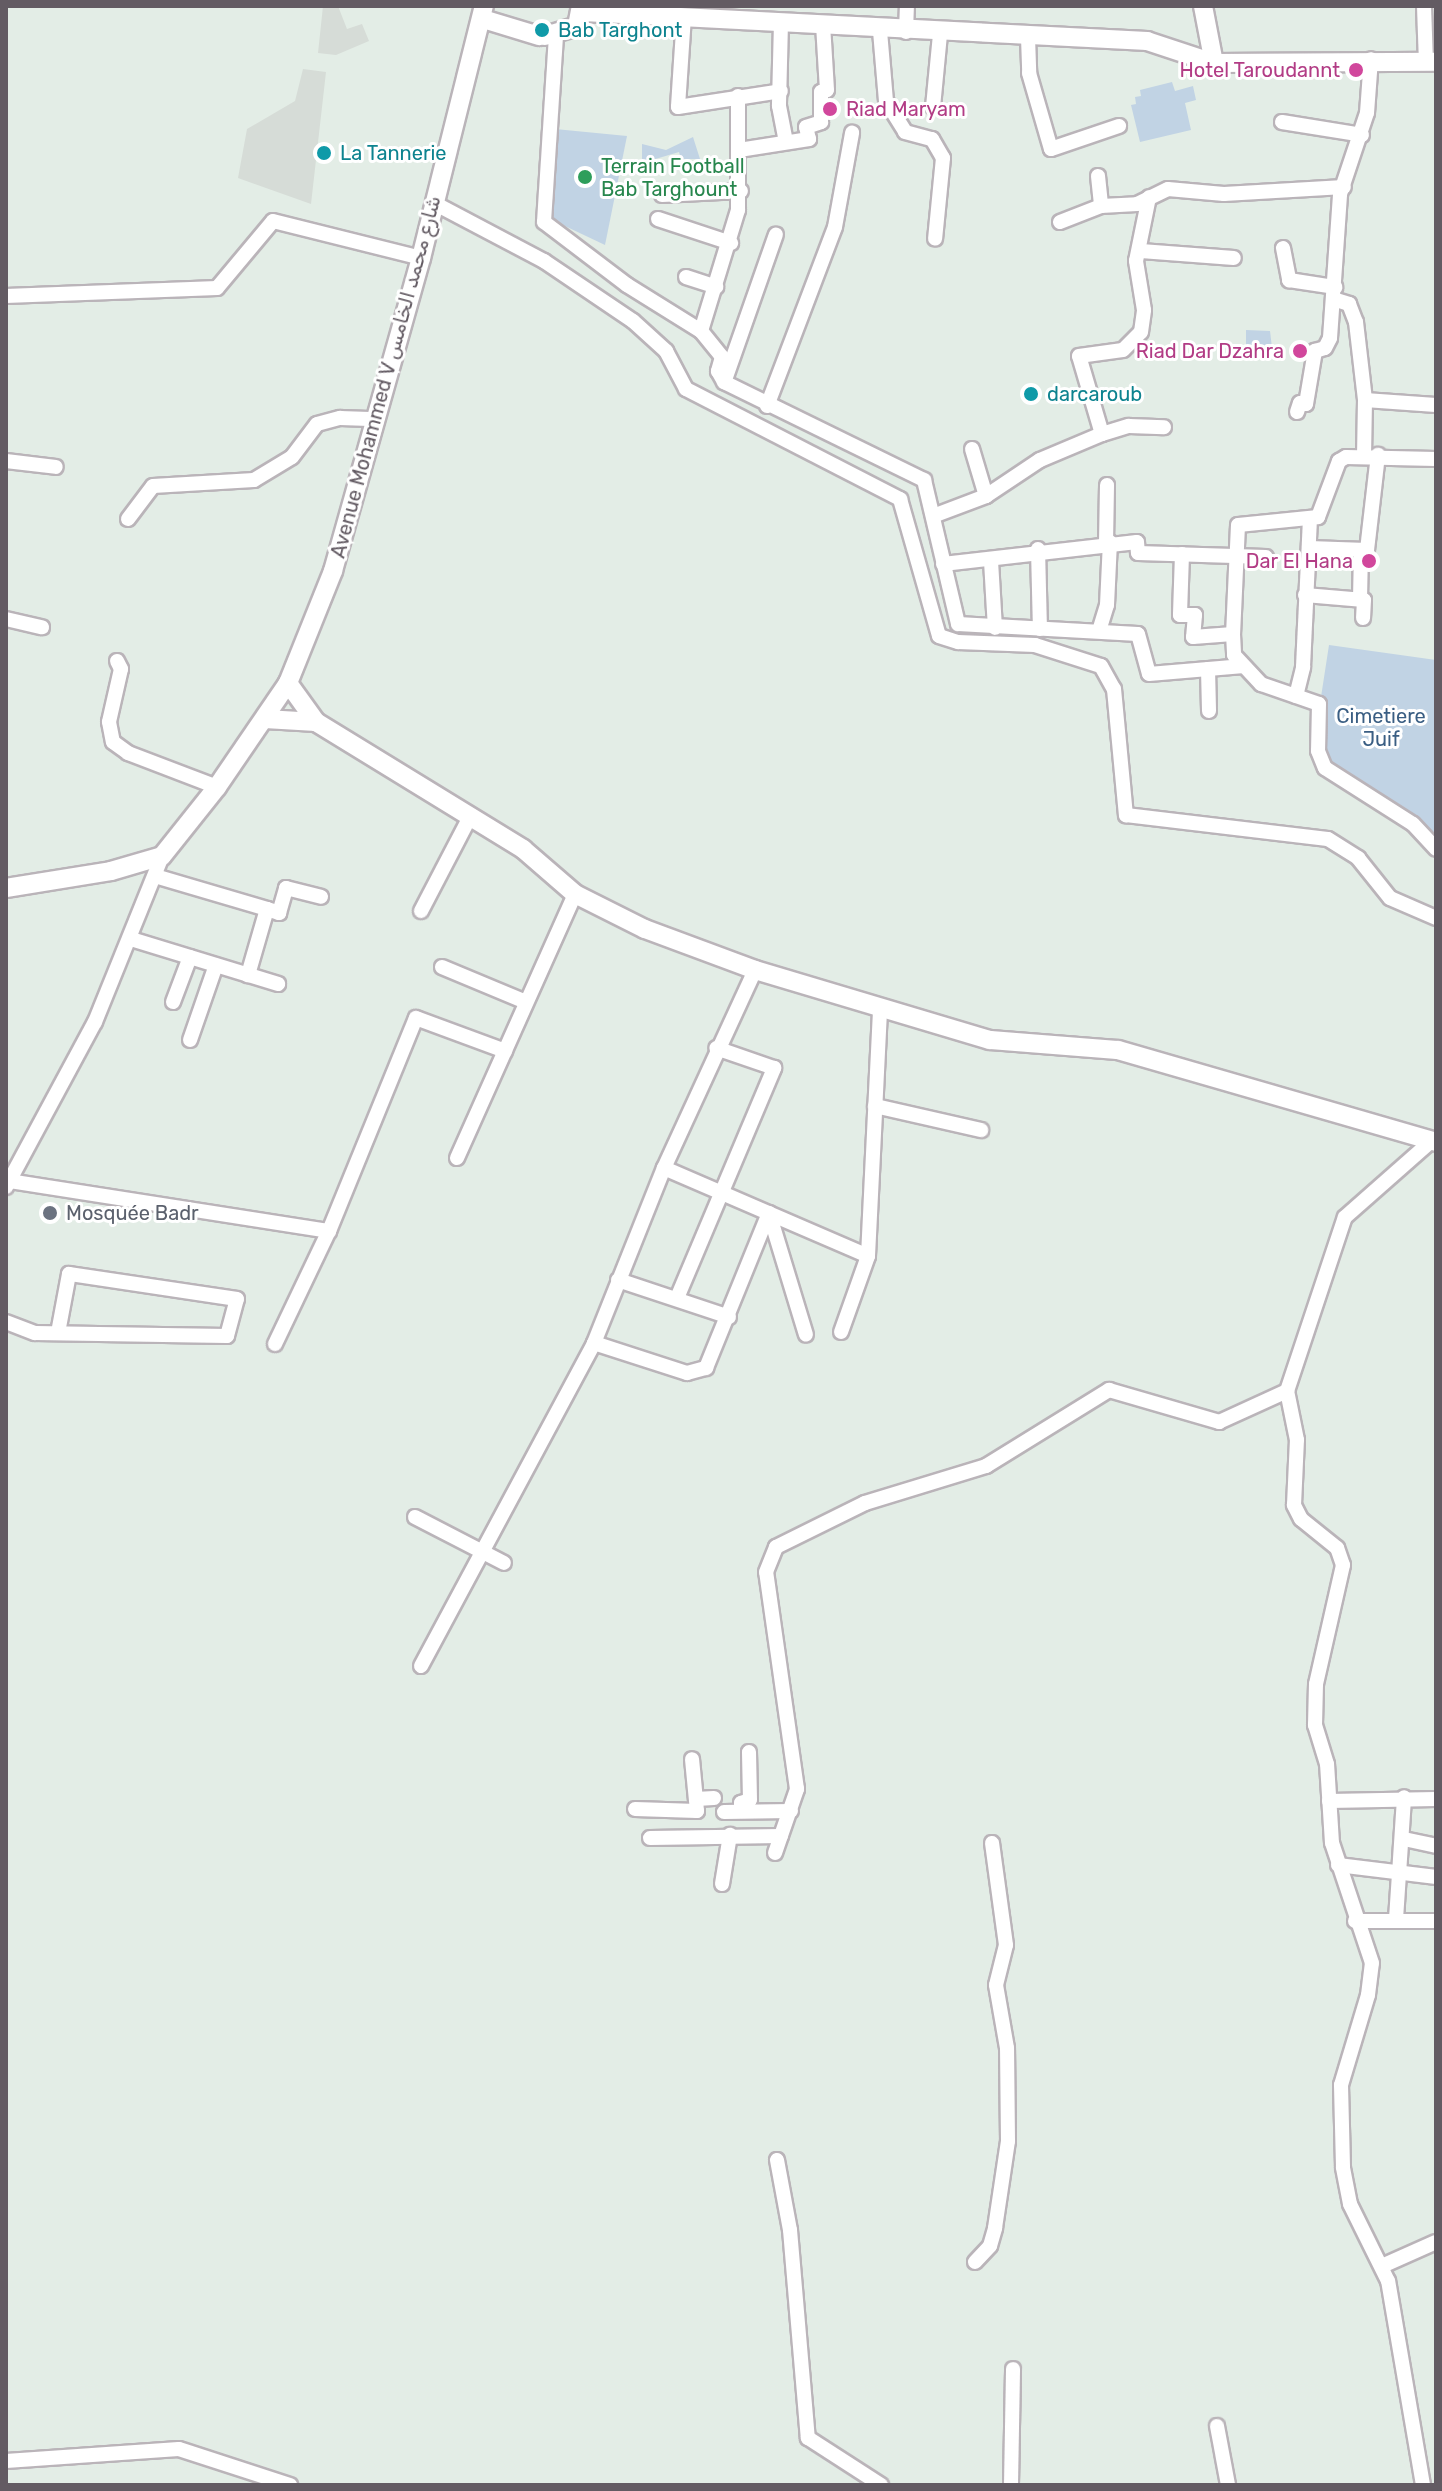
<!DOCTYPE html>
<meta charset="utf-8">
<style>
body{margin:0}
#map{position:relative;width:1442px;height:2491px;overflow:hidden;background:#e3ede6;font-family:Rubik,Vazirmatn,sans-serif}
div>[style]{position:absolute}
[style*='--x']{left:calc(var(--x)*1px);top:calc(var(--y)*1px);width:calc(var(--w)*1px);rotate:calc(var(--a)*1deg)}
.industrial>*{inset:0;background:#d6dcd7}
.green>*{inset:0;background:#c1d3e4}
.roads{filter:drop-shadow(2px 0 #bab4b9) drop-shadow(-2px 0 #bab4b9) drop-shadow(0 2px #bab4b9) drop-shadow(0 -2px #bab4b9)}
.street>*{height:14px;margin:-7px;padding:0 7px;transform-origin:7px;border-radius:7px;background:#fff}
.secondary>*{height:18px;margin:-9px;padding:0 9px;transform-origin:9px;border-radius:9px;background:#fff}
.dots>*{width:22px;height:22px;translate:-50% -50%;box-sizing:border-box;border:4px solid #fff;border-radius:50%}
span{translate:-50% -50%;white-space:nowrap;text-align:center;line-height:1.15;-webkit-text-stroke:6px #fff;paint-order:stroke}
.culture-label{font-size:20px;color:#0d838f}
.left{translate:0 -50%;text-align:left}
.hotel-label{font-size:20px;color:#b23c85}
.right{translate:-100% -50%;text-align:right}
.leisure-label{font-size:20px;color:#27864d}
.street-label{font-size:20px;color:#635b63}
.park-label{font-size:20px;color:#3a5e83}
.worship-label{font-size:20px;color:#5b616d}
.frame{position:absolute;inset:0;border:8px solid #635b63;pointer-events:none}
</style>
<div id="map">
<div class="industrial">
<div style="clip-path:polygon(323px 6px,338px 6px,347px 29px,362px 24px,369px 41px,336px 55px,318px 53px)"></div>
<div style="clip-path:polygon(303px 69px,326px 72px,311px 204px,238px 178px,247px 129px,295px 101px)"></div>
</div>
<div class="green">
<div style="clip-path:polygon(1172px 82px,1175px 91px,1193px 86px,1196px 100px,1185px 103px,1191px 130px,1140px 142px,1131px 105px,1136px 104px,1135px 97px,1141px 96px,1140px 90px)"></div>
<div style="clip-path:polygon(555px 129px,627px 136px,605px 245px,548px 218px)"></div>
<div style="clip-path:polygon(693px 137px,700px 159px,681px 159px,679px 152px,642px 163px,642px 144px,666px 150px)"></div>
<div style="clip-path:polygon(1246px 330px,1270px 331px,1273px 356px,1246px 356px)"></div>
<div style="clip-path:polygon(1329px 645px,1436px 660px,1436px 840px,1322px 758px,1326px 703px,1321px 697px)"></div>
</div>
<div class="roads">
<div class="street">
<div style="--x:1424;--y:6;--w:56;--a:88"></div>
<div style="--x:684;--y:16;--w:91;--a:93.8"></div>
<div style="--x:678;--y:107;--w:104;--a:-8.8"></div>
<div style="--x:781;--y:22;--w:84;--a:91.4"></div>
<div style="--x:779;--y:106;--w:36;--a:79"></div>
<div style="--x:880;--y:31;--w:70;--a:85.1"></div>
<div style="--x:886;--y:101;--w:36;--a:58"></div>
<div style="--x:905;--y:132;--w:28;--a:15"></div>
<div style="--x:932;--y:139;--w:22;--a:60"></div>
<div style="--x:943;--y:158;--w:81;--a:95.6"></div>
<div style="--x:906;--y:32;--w:26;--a:-88"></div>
<div style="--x:556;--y:36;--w:186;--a:93.7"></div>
<div style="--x:544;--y:222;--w:104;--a:37.2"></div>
<div style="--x:627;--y:285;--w:87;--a:31.9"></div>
<div style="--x:701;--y:331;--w:33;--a:51"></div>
<div style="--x:722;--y:357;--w:15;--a:106"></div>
<div style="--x:718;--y:371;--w:13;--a:61"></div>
<div style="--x:724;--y:382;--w:223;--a:26.1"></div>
<div style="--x:924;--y:480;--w:148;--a:76.7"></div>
<div style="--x:958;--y:624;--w:180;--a:3.2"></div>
<div style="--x:1138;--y:634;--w:41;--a:74.6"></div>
<div style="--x:1149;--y:674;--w:95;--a:-4.8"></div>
<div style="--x:1028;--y:37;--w:36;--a:88"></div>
<div style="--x:1029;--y:73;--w:79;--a:73.9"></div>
<div style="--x:1051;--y:149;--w:72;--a:-18.7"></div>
<div style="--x:933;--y:107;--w:73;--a:-84.5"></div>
<div style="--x:1282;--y:122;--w:81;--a:9.2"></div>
<div style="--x:739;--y:150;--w:71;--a:-8.9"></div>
<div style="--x:809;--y:139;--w:12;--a:-104"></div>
<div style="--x:806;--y:127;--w:16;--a:-18"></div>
<div style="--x:821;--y:122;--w:30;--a:-90"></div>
<div style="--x:821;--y:92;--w:6;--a:-18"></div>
<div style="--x:827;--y:90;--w:66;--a:-93.5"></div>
<div style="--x:1098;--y:176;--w:30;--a:84"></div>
<div style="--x:662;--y:195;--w:79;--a:-2.9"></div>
<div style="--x:434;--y:203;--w:124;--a:27.8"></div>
<div style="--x:544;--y:261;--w:107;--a:34"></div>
<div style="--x:633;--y:321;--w:45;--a:42.3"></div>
<div style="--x:666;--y:351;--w:43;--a:62.2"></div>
<div style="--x:686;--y:389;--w:241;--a:27.2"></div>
<div style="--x:900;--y:499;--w:142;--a:74.1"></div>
<div style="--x:939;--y:636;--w:20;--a:18"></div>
<div style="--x:958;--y:642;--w:77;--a:2.2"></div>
<div style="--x:1035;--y:645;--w:69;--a:17.7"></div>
<div style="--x:1101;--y:666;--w:26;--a:61"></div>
<div style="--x:1114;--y:689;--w:127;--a:84.6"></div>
<div style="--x:1126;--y:815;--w:203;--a:6.8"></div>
<div style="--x:1328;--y:839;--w:36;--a:32"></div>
<div style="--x:1358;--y:858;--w:51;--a:51.3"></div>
<div style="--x:1390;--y:898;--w:50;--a:23.5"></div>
<div style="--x:658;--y:219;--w:77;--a:18.2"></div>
<div style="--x:1060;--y:222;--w:44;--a:-21.3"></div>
<div style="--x:1101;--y:206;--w:36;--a:-3"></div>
<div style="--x:1137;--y:204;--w:34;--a:-26"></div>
<div style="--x:1168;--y:189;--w:56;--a:5.1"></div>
<div style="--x:1224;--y:194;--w:120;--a:-3.3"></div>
<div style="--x:1283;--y:248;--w:33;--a:79"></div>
<div style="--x:1289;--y:280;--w:47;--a:8.7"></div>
<div style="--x:1141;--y:251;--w:93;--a:4.3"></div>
<div style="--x:686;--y:277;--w:32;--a:18"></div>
<div style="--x:6;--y:296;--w:211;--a:-2.2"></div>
<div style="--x:217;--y:288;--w:87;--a:-50.1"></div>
<div style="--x:273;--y:221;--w:153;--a:14"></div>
<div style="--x:1333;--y:299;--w:17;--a:17"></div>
<div style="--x:1349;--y:304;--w:19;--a:69"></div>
<div style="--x:1356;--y:322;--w:79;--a:83.4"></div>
<div style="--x:1365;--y:400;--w:55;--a:91"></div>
<div style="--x:701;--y:331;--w:127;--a:-73"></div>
<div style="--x:738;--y:210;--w:114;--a:-90"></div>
<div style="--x:726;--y:377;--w:151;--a:-70.7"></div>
<div style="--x:1365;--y:400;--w:71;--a:4"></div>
<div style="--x:767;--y:406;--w:191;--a:-69.2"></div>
<div style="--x:835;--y:227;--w:96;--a:-79.7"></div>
<div style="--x:1297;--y:412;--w:9;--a:-72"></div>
<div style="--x:1300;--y:403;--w:6;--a:9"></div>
<div style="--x:1306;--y:404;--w:54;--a:-80.4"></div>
<div style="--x:1315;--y:351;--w:10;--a:-17"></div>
<div style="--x:1325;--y:348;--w:11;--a:-63"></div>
<div style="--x:1330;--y:338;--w:144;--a:-86"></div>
<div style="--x:1340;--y:194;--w:85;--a:-71.6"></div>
<div style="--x:1367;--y:113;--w:54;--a:-85.8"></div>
<div style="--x:1102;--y:434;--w:28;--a:-17"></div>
<div style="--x:1129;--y:426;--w:35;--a:2"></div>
<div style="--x:972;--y:449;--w:49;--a:73.4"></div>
<div style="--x:1436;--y:459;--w:90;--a:-178.7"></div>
<div style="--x:1346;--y:457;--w:8;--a:150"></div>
<div style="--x:1339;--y:461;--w:60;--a:110.6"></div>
<div style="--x:1318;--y:517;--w:80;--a:174.3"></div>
<div style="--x:1238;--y:525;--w:109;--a:92.6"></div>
<div style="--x:1233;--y:634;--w:21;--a:87"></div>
<div style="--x:1234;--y:655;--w:40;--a:47"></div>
<div style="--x:1261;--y:684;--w:61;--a:19"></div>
<div style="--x:1319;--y:704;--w:47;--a:91.2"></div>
<div style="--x:1318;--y:751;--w:18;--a:68"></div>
<div style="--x:1325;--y:768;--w:104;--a:32.5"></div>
<div style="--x:1413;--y:824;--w:34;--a:47"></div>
<div style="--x:6;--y:461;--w:50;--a:6.8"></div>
<div style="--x:933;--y:516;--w:57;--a:-20.7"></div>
<div style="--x:986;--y:496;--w:65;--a:-33.7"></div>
<div style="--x:1040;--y:460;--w:67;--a:-22.8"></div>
<div style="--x:1102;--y:434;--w:81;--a:-106.4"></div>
<div style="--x:1079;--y:356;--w:44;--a:-7.8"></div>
<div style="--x:1123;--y:350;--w:25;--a:-45"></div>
<div style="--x:1141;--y:332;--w:22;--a:-82"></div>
<div style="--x:1144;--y:310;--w:50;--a:-99.3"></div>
<div style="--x:1136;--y:261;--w:65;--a:-78.5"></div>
<div style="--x:128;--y:519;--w:41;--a:-52.9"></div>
<div style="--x:153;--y:486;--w:101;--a:-3.4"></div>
<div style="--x:254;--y:480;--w:44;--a:-31.2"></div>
<div style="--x:292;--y:457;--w:41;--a:-52.9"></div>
<div style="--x:317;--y:424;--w:24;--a:-15"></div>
<div style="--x:340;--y:418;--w:37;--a:2"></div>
<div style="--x:1106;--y:543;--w:58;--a:-89"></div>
<div style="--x:1309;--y:548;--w:58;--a:2"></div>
<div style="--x:1367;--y:550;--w:96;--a:-83.4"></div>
<div style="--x:1038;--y:549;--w:80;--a:88.6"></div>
<div style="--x:1182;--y:554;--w:61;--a:91.9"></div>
<div style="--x:1180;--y:615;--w:15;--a:0"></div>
<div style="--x:1195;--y:615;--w:22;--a:95"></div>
<div style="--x:1193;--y:637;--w:40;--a:-4.3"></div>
<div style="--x:991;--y:561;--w:67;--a:86.6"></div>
<div style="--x:943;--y:564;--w:195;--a:-6.5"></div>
<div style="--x:1137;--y:542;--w:11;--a:85"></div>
<div style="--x:1138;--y:553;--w:128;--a:1.8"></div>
<div style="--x:1305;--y:595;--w:59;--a:4.8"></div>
<div style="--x:1364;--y:600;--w:18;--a:93"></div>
<div style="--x:1360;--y:599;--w:49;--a:-88.8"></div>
<div style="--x:6;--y:619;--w:37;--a:13"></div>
<div style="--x:1099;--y:631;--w:27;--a:-73"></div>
<div style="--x:1107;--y:605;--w:63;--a:-87.3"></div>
<div style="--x:117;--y:661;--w:9;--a:63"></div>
<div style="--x:121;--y:669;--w:54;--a:102.8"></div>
<div style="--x:109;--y:722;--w:20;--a:79"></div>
<div style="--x:113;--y:742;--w:19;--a:36"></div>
<div style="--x:128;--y:753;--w:95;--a:20.9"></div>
<div style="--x:1208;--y:669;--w:42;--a:88.6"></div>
<div style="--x:1296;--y:696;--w:30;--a:-76"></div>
<div style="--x:1303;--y:667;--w:148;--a:-87.3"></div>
<div style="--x:155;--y:876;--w:117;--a:16.4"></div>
<div style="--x:267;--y:909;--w:69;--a:106.1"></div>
<div style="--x:267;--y:909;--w:13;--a:18"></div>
<div style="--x:279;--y:913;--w:26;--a:-74"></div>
<div style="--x:286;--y:888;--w:36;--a:14"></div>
<div style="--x:421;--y:911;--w:108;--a:-62.5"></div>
<div style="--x:131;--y:939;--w:154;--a:17"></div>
<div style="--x:442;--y:967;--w:91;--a:22.6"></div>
<div style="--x:173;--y:1002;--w:48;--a:-69.3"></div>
<div style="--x:190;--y:1040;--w:79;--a:-70.9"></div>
<div style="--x:875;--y:1106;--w:109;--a:12.8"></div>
<div style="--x:457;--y:1158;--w:289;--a:-65.9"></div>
<div style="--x:664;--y:1168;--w:222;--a:23.3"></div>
<div style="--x:9;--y:1181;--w:324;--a:8.9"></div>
<div style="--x:6;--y:1187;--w:187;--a:-61.7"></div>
<div style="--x:95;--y:1022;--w:179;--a:-68"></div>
<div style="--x:769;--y:1213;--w:127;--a:73.1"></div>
<div style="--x:618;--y:1280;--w:117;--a:18.4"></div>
<div style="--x:677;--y:1298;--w:250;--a:-67.1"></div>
<div style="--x:774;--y:1068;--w:61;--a:-161"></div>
<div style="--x:6;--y:1322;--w:31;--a:21"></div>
<div style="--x:35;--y:1333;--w:192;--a:0.9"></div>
<div style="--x:227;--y:1336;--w:38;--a:-75"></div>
<div style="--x:237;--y:1299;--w:170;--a:-171.5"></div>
<div style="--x:69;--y:1274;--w:60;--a:100.6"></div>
<div style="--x:841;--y:1332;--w:81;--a:-70.4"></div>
<div style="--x:868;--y:1256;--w:249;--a:-87.2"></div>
<div style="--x:594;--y:1343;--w:98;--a:17.9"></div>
<div style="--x:687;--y:1373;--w:20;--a:-15"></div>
<div style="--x:706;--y:1368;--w:167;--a:-67.9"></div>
<div style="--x:275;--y:1344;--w:125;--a:-64.5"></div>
<div style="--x:329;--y:1231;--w:230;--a:-67.8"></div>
<div style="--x:416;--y:1018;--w:95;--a:20.3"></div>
<div style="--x:415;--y:1517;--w:100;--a:27.3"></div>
<div style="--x:421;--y:1666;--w:366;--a:-61.8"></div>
<div style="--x:594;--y:1343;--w:188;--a:-68.2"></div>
<div style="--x:664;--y:1168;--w:218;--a:-65.3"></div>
<div style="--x:696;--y:1799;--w:18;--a:-3"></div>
<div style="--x:1329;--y:1801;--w:107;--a:-1.1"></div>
<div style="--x:635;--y:1809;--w:62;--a:1.8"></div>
<div style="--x:697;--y:1811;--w:52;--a:-95.5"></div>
<div style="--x:741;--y:1811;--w:8;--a:-90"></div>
<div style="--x:741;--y:1803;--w:9;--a:-18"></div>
<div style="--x:750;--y:1800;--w:48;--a:-91.2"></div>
<div style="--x:724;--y:1812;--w:67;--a:-0.9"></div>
<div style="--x:650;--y:1838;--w:131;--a:-0.9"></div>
<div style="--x:1404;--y:1839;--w:33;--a:12"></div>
<div style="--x:775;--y:1853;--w:68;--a:-71"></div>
<div style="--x:797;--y:1789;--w:219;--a:-98.1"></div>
<div style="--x:766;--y:1572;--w:27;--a:-68"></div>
<div style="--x:776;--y:1547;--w:99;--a:-26.3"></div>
<div style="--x:865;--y:1503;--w:127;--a:-17"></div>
<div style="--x:986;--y:1466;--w:145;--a:-31.7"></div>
<div style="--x:1109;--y:1390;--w:115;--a:16.2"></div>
<div style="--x:1219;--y:1422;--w:75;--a:-24.5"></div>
<div style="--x:1338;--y:1865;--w:99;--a:7"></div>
<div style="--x:722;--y:1884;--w:50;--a:-80.7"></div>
<div style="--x:1396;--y:1919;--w:122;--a:-86.2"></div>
<div style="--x:1355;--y:1921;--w:81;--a:0"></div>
<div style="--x:777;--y:2160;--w:71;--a:79.5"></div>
<div style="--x:790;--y:2230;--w:209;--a:85.1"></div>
<div style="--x:808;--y:2438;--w:87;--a:32.8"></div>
<div style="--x:975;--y:2262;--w:22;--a:-47"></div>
<div style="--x:990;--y:2246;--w:19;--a:-74"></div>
<div style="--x:995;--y:2228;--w:88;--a:-81.5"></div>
<div style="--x:1008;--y:2141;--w:93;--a:-90.6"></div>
<div style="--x:1007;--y:2048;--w:64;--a:-99.9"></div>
<div style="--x:996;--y:1985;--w:41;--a:-76"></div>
<div style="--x:1006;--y:1945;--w:103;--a:-97.8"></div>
<div style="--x:1382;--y:2266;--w:59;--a:-24"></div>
<div style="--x:1217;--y:2426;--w:60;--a:79.4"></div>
<div style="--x:6;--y:2461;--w:173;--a:-4"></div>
<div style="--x:179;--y:2449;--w:117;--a:18"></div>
<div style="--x:1011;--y:2485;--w:116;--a:-89"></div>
<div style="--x:1423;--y:2485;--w:207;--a:-99.7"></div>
<div style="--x:1388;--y:2281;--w:86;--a:-116.3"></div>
<div style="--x:1350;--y:2204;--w:38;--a:-101"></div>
<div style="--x:1343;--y:2167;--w:82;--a:-91.4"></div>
<div style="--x:1341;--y:2085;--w:94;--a:-73.3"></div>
<div style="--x:1368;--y:1995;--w:32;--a:-83"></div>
<div style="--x:1372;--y:1963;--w:126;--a:-108.4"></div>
<div style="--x:1332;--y:1843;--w:79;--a:-93.6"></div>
<div style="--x:1327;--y:1764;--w:41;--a:-107.1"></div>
<div style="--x:1315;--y:1725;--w:41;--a:-88.6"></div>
<div style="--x:1316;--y:1684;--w:122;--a:-77.2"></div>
<div style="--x:1343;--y:1565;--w:18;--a:-109"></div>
<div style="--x:1337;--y:1548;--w:46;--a:-141.1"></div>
<div style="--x:1301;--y:1519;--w:16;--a:-117"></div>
<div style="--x:1294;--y:1505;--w:65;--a:-87.4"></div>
<div style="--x:1297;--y:1440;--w:50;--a:-101.5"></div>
<div style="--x:1287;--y:1391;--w:183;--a:-71.6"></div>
<div style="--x:1345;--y:1217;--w:113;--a:-41.4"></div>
</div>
<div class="secondary">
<div style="--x:1203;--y:6;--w:58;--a:79.1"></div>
<div style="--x:583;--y:12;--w:565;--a:2.94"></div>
<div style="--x:1147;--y:41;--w:71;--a:18.2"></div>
<div style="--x:1214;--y:63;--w:222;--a:-0.3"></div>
<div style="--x:483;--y:19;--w:59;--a:16.9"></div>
<div style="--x:545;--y:36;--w:34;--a:-17"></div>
<div style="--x:577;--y:26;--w:20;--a:-79"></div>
<div style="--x:288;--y:683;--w:48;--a:54.3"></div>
<div style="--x:316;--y:722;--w:243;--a:31.5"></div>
<div style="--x:523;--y:849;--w:69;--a:40.9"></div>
<div style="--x:575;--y:894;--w:78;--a:26.6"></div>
<div style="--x:645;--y:929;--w:117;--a:20.4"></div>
<div style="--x:755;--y:970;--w:245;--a:16.6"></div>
<div style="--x:990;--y:1040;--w:128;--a:4.5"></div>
<div style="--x:1118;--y:1050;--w:331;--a:16.1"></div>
<div style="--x:265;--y:719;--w:51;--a:3.4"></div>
<div style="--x:6;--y:888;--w:106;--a:-9.2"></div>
<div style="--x:111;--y:871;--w:53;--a:-16.4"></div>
<div style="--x:162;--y:856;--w:88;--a:-51.4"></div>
<div style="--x:217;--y:787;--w:126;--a:-55.7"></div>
<div style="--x:288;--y:683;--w:121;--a:-68.1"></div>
<div style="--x:333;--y:571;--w:325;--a:-74.3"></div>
<div style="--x:421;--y:258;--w:260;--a:-76"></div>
</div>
</div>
<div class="dots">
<div style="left:542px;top:30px;background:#0f9aa8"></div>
<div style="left:1356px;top:70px;background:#d1479c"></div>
<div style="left:830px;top:109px;background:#d1479c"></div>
<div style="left:324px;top:153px;background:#0f9aa8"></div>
<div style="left:585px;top:177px;background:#2e9e5b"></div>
<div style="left:1300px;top:351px;background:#d1479c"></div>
<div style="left:1031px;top:394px;background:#0f9aa8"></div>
<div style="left:1369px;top:561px;background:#d1479c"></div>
<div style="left:50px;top:1213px;background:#6b7280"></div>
</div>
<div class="culture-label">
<span class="left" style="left:558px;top:30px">Bab Targhont</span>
<span class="left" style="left:340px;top:153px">La Tannerie</span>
<span class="left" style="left:1047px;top:394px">darcaroub</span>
</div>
<div class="hotel-label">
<span class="right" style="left:1340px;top:70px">Hotel Taroudannt</span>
<span class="left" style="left:846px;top:109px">Riad Maryam</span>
<span class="right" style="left:1284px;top:351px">Riad Dar Dzahra</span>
<span class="right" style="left:1353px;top:561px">Dar El Hana</span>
</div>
<div class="leisure-label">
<span class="left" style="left:601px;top:178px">Terrain Football<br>Bab Targhount</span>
</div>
<div class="street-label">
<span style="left:386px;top:377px;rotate:-75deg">Avenue Mohammed V شارع محمد الخامس</span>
</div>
<div class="park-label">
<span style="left:1381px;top:728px">Cimetiere<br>Juif</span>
</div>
<div class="worship-label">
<span class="left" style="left:66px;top:1213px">Mosquée Badr</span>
</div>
<div class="frame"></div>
</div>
